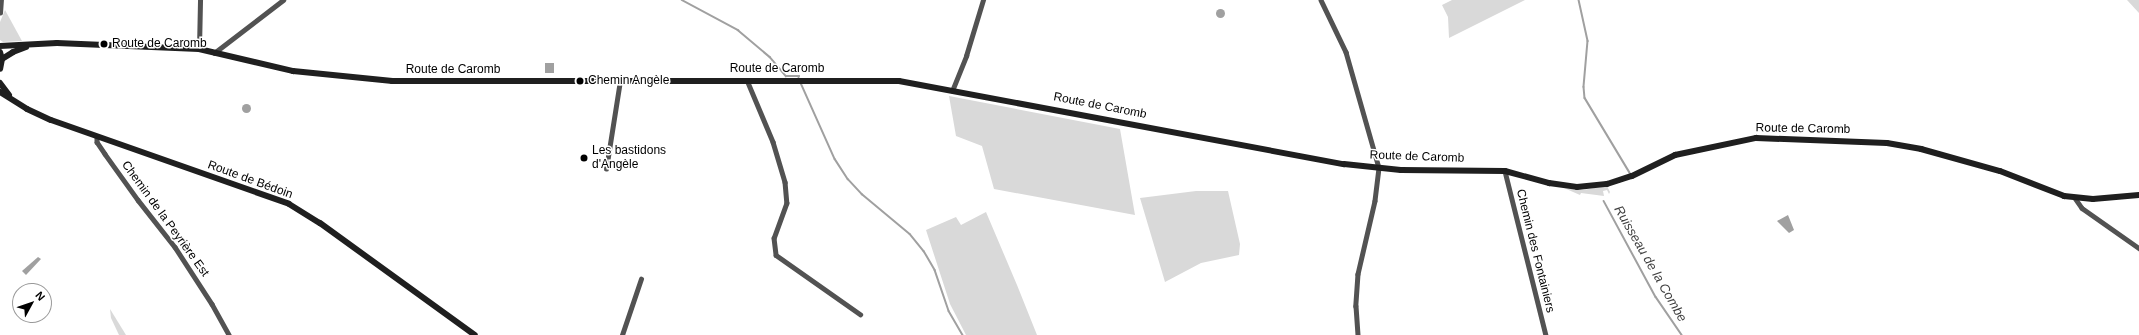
<!DOCTYPE html>
<meta charset="utf-8">
<style>
body{margin:0}
#map{position:relative;width:2139px;height:335px;overflow:hidden;background:#fff;font-family:Arial,sans-serif}
div>[style]{position:absolute}
[style*='--x']{left:calc(var(--x)*1px);top:calc(var(--y)*1px);width:calc(var(--w)*1px);rotate:calc(var(--a)*1deg)}
.green>*{inset:0;background:#d9d9d9}
.water>*{inset:0;background:#a0a0a0;transform-origin:0 0}
.round{border-radius:50%}
.stream>*{height:1.5px;margin:-0.75px;padding:0 0.75px;transform-origin:0.75px;border-radius:0.75px;background:#a0a0a0}
.minor>*{height:4.5px;margin:-2.25px;padding:0 2.25px;transform-origin:2.25px;border-radius:2.25px;background:#525252}
.secondary>*{height:6px;margin:-3px;padding:0 3px;transform-origin:3px;border-radius:3px;background:#1f1f1f}
.dots>*{width:11px;height:11px;translate:-50% -50%;box-sizing:border-box;border:2px solid #fff;border-radius:50%}
span{translate:-50% -50%;white-space:nowrap;text-align:center;line-height:1.15;-webkit-text-stroke:3px #fff;paint-order:stroke}
.poi-label{font-size:12px;color:#000}
.left{translate:0 -50%;text-align:left}
.street-label{font-size:12px;color:#000}
.water-label{font-size:13px;color:#414141;font-style:italic}
.north{position:absolute;left:12px;top:283px;width:40px;height:40px;box-sizing:border-box;background:#fff;border:1px solid #999;border-radius:50%;rotate:50deg;font-size:11px;font-weight:700;line-height:16px;text-align:center;color:#000}
.north::after{content:'';display:block;margin:auto;width:14px;height:18px;background:#000;clip-path:polygon(50% 0,100% 100%,50% 72%,0 100%)}
</style>
<div id="map">
<div class="green">
<div style="clip-path:polygon(1452px 0,1525px 0,1449px 38px,1448px 17px,1442px 5px)"></div>
<div style="clip-path:polygon(2127px 0,2139px 0,2139px 13px)"></div>
<div style="clip-path:polygon(5px 10px,22px 41px,3px 42px,0 40px,0 22px)"></div>
<div style="clip-path:polygon(949px 96px,1120px 129px,1135px 215px,994px 189px,982px 146px,956px 136px)"></div>
<div style="clip-path:polygon(1607px 186px,1610px 192px,1609px 194px,1607px 190px,1603px 191px,1604px 196px,1581px 193px,1580px 195px,1564px 188px,1583px 190px)"></div>
<div style="clip-path:polygon(1196px 191px,1228px 191px,1240px 244px,1239px 255px,1201px 263px,1165px 282px,1140px 198px)"></div>
<div style="clip-path:polygon(986px 212px,1017px 285px,1037px 335px,966px 335px,950px 304px,926px 230px,956px 217px,961px 225px)"></div>
<div style="clip-path:polygon(110px 309px,126px 335px,119px 335px,111px 318px)"></div>
</div>
<div class="water">
<div class="round" style="left:1215.5px;top:8.5px;width:9px;height:9px"></div>
<div style="left:545px;top:63px;width:9px;height:10px"></div>
<div class="round" style="left:241.5px;top:103.5px;width:9px;height:9px"></div>
<div style="clip-path:polygon(1788px 215px,1794px 230px,1789px 233px,1777px 221px)"></div>
<div style="clip-path:polygon(38px 257px,41px 259px,26px 275px,22px 271px)"></div>
</div>
<div class="stream">
<div style="--x:682;--y:0;--w:64;--a:28.2"></div>
<div style="--x:738;--y:30;--w:42;--a:40.2"></div>
<div style="--x:770;--y:57;--w:25;--a:50"></div>
<div style="--x:786;--y:76;--w:13;--a:0"></div>
<div style="--x:799;--y:76;--w:1;--a:90"></div>
<div style="--x:1579;--y:0;--w:42;--a:77.6"></div>
<div style="--x:1588;--y:41;--w:46;--a:95"></div>
<div style="--x:1584;--y:87;--w:11;--a:85"></div>
<div style="--x:1585;--y:98;--w:87;--a:59"></div>
<div style="--x:801;--y:83;--w:83;--a:65.9"></div>
<div style="--x:835;--y:159;--w:24;--a:57"></div>
<div style="--x:848;--y:179;--w:21;--a:47"></div>
<div style="--x:862;--y:194;--w:62;--a:39.8"></div>
<div style="--x:910;--y:234;--w:22;--a:51"></div>
<div style="--x:924;--y:251;--w:22;--a:60"></div>
<div style="--x:935;--y:270;--w:43;--a:71.1"></div>
<div style="--x:949;--y:311;--w:28;--a:60"></div>
<div style="--x:1604;--y:201;--w:109;--a:61.6"></div>
<div style="--x:1656;--y:297;--w:46;--a:55.6"></div>
</div>
<div class="minor">
<div style="--x:1321;--y:0;--w:58;--a:64.3"></div>
<div style="--x:1346;--y:52;--w:121;--a:74.1"></div>
<div style="--x:1379;--y:168;--w:33;--a:97"></div>
<div style="--x:1375;--y:201;--w:75;--a:103.1"></div>
<div style="--x:1358;--y:274;--w:32;--a:94"></div>
<div style="--x:1356;--y:306;--w:29;--a:86"></div>
<div style="--x:0;--y:13;--w:13;--a:-86"></div>
<div style="--x:199;--y:49;--w:49;--a:-88.8"></div>
<div style="--x:214;--y:53;--w:87;--a:-37.5"></div>
<div style="--x:747;--y:80;--w:67;--a:67.2"></div>
<div style="--x:773;--y:142;--w:42;--a:73.3"></div>
<div style="--x:785;--y:182;--w:21;--a:85"></div>
<div style="--x:787;--y:203;--w:37;--a:110"></div>
<div style="--x:774;--y:238;--w:17;--a:83"></div>
<div style="--x:776;--y:255;--w:103;--a:35.1"></div>
<div style="--x:952;--y:91;--w:38;--a:-68"></div>
<div style="--x:966;--y:56;--w:59;--a:-73.1"></div>
<div style="--x:97;--y:136;--w:6;--a:90"></div>
<div style="--x:97;--y:142;--w:14;--a:56"></div>
<div style="--x:105;--y:154;--w:57;--a:54.3"></div>
<div style="--x:138;--y:200;--w:60;--a:51.8"></div>
<div style="--x:175;--y:247;--w:68;--a:57"></div>
<div style="--x:212;--y:304;--w:35;--a:61"></div>
<div style="--x:606;--y:169;--w:89;--a:-81"></div>
<div style="--x:1505;--y:171;--w:169;--a:76"></div>
<div style="--x:2075;--y:198;--w:12;--a:55"></div>
<div style="--x:2082;--y:208;--w:70;--a:35.1"></div>
<div style="--x:622;--y:335;--w:59;--a:-71.3"></div>
</div>
<div class="secondary">
<div style="--x:0;--y:46;--w:57;--a:-3"></div>
<div style="--x:57;--y:43;--w:142;--a:2.4"></div>
<div style="--x:199;--y:49;--w:97;--a:13.2"></div>
<div style="--x:293;--y:71;--w:100;--a:5.8"></div>
<div style="--x:392;--y:81;--w:507;--a:0"></div>
<div style="--x:899;--y:81;--w:453;--a:10.6"></div>
<div style="--x:1344;--y:164;--w:57;--a:6"></div>
<div style="--x:1401;--y:170;--w:104;--a:0.6"></div>
<div style="--x:1505;--y:171;--w:46;--a:15.3"></div>
<div style="--x:1549;--y:183;--w:28;--a:8"></div>
<div style="--x:1577;--y:187;--w:30;--a:-6"></div>
<div style="--x:1607;--y:184;--w:26;--a:-18"></div>
<div style="--x:1632;--y:176;--w:48;--a:-26"></div>
<div style="--x:1675;--y:155;--w:83;--a:-11.9"></div>
<div style="--x:1756;--y:138;--w:131;--a:2.2"></div>
<div style="--x:1887;--y:143;--w:35;--a:10"></div>
<div style="--x:1921;--y:149;--w:82;--a:15.6"></div>
<div style="--x:2000;--y:171;--w:69;--a:21.3"></div>
<div style="--x:2064;--y:196;--w:29;--a:6"></div>
<div style="--x:2093;--y:199;--w:46;--a:-5"></div>
<div style="--x:0;--y:52;--w:7;--a:74"></div>
<div style="--x:2;--y:59;--w:10;--a:101"></div>
<div style="--x:2;--y:59;--w:13;--a:-32"></div>
<div style="--x:13;--y:52;--w:14;--a:-21"></div>
<div style="--x:0;--y:83;--w:15;--a:53"></div>
<div style="--x:0;--y:92;--w:32;--a:32"></div>
<div style="--x:27;--y:109;--w:26;--a:25"></div>
<div style="--x:51;--y:120;--w:252;--a:19.4"></div>
<div style="--x:289;--y:204;--w:36;--a:32"></div>
<div style="--x:320;--y:223;--w:191;--a:35.9"></div>
</div>
<div class="dots">
<div style="left:104px;top:44px;background:#000"></div>
<div style="left:580px;top:81px;background:#000"></div>
<div style="left:584px;top:158px;background:#000"></div>
</div>
<div class="poi-label">
<span class="left" style="left:112px;top:44px">Route de Caromb</span>
<span class="left" style="left:588px;top:81px">Chemin Angèle</span>
<span class="left" style="left:592px;top:158px">Les bastidons<br>d'Angèle</span>
</div>
<div class="street-label">
<span style="left:777px;top:69px">Route de Caromb</span>
<span style="left:453px;top:70px">Route de Caromb</span>
<span style="left:1100px;top:106px;rotate:11deg">Route de Caromb</span>
<span style="left:1803px;top:129px;rotate:1deg">Route de Caromb</span>
<span style="left:1417px;top:157px;rotate:2deg">Route de Caromb</span>
<span style="left:250px;top:180px;rotate:20deg">Route de Bédoin</span>
<span style="left:165px;top:219px;rotate:54deg">Chemin de la Peyrière Est</span>
<span style="left:1535px;top:251px;rotate:76deg">Chemin des Fontainiers</span>
</div>
<div class="water-label">
<span style="left:1650px;top:264px;rotate:60deg">Ruisseau de la Combe</span>
</div>
<div class="north">N</div>
</div>
